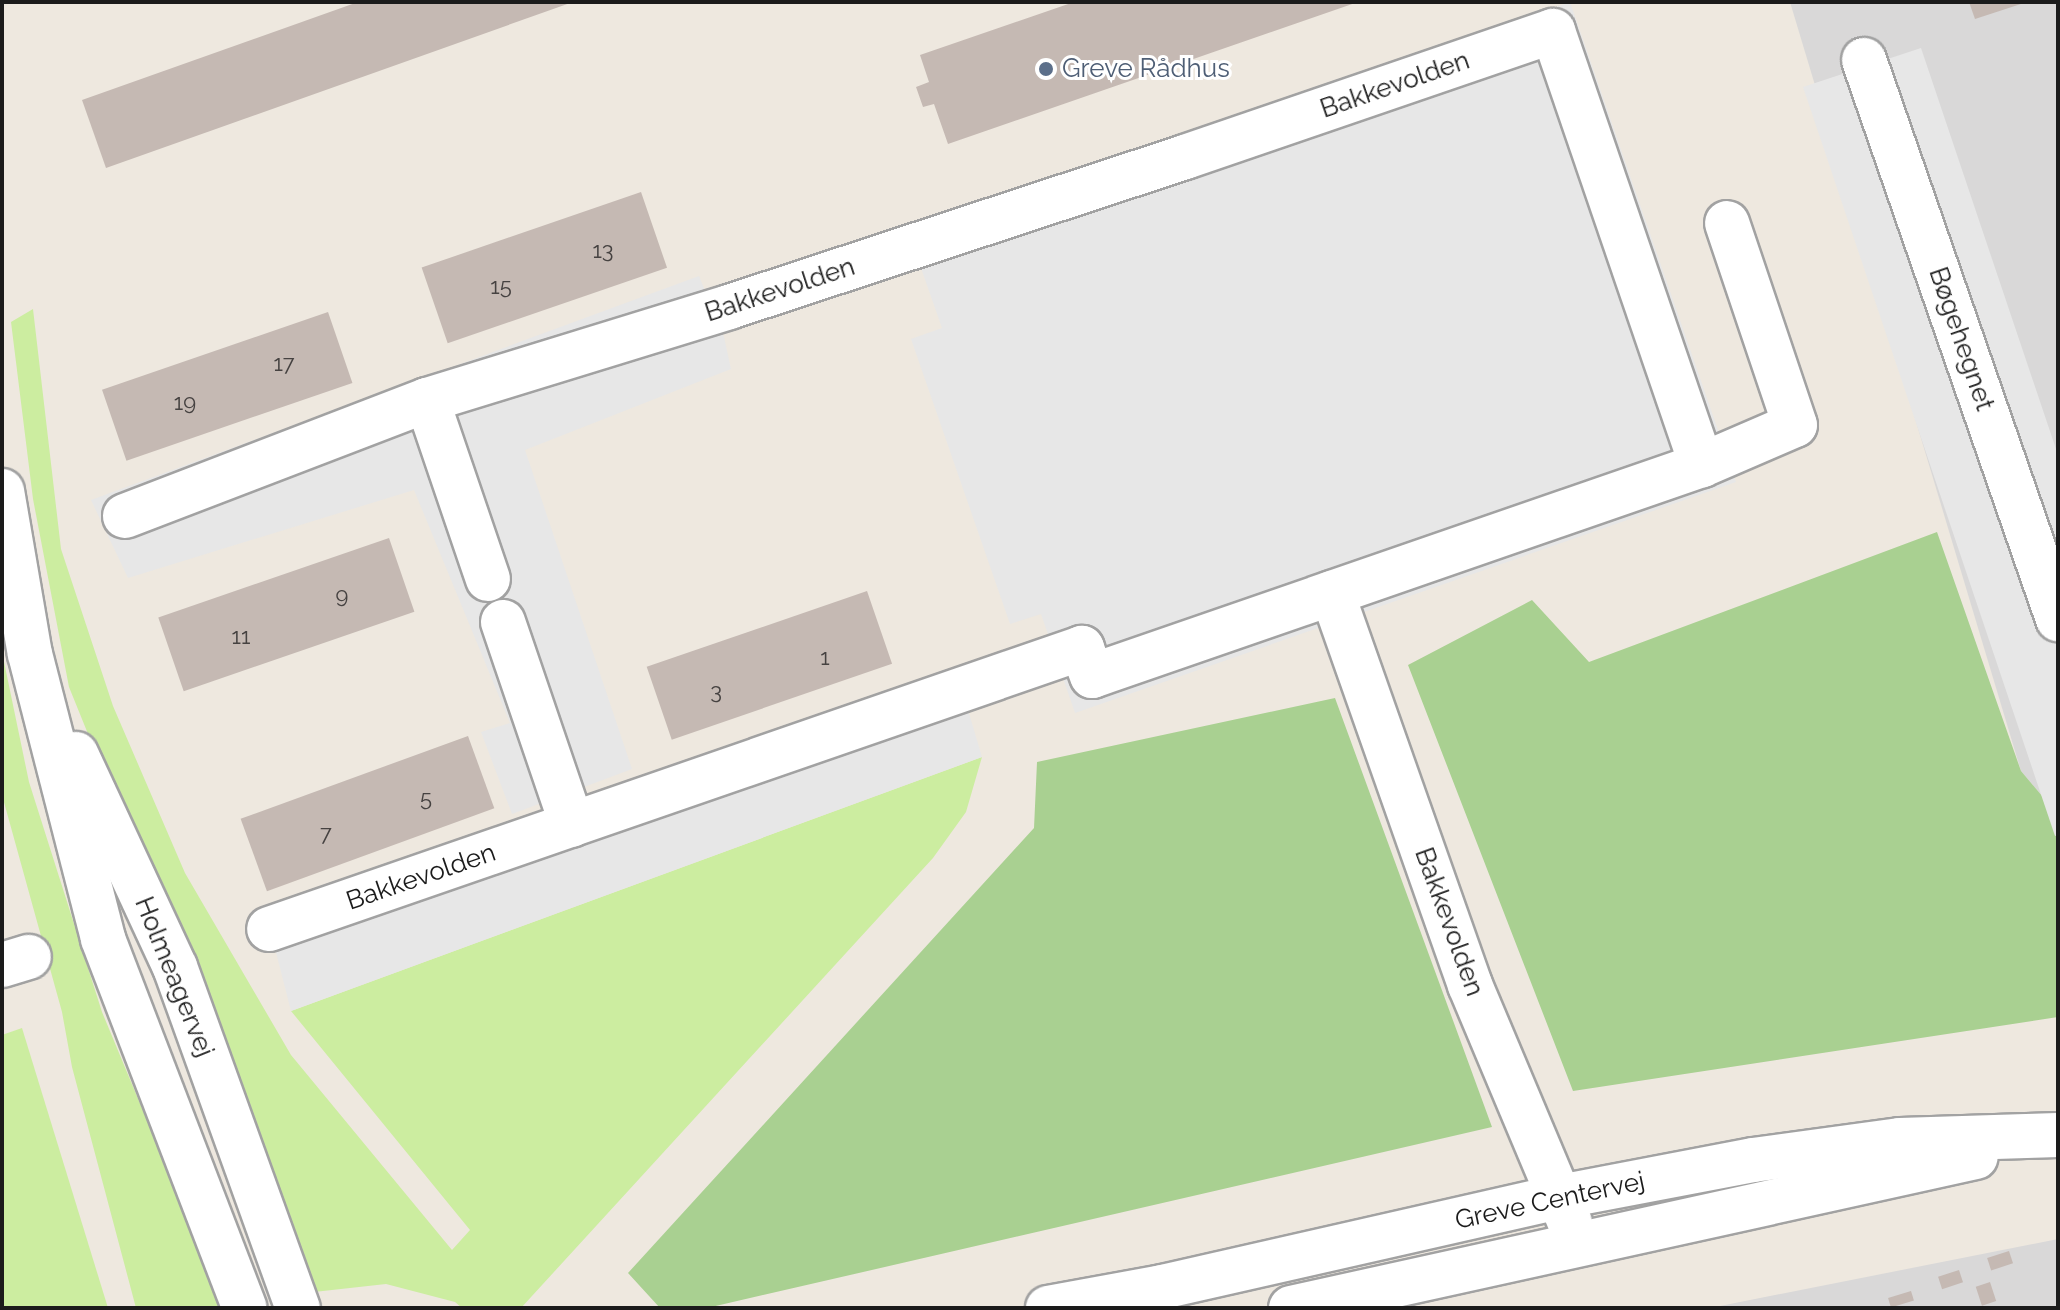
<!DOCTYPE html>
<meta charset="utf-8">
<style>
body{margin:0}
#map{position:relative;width:2060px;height:1310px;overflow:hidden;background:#eee8df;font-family:Raleway,sans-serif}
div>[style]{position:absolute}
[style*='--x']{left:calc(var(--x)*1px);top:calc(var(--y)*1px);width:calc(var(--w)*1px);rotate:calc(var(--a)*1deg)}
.residential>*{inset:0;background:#d9d8d8}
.grass>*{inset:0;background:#cceda0}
.forest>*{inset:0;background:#a9d091}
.parking>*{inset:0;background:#e7e7e7}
.building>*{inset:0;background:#c5b9b3;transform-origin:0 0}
.roads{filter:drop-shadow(2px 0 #a2a2a2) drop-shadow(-2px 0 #a2a2a2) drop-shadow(0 2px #a2a2a2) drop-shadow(0 -2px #a2a2a2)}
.minor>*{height:44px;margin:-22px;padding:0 22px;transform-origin:22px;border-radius:22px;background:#fff}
.dots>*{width:22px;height:22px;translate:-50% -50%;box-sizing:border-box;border:4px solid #fff;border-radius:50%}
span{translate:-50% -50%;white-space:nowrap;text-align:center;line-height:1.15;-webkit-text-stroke:6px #fff;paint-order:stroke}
.number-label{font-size:22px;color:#464241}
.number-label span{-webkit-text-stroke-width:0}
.service-label{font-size:26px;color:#4e5e75}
.left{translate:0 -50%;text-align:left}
.street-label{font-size:26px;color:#1b1b1b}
.frame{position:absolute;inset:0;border:4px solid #1b1b1b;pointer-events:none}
</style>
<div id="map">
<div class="residential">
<div style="clip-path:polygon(1790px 2px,2058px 2px,2058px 815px,2021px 771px)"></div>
<div style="clip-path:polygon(2058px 1239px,2058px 1308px,1710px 1308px)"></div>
</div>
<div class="grass">
<div style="clip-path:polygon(33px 309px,61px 549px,113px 706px,185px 873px,291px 1055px,452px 1250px,470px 1230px,291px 1011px,982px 757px,966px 812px,933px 858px,521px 1308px,462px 1308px,455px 1302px,386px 1284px,314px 1292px,69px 687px,33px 499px,11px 322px)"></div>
<div style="clip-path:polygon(2px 652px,29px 782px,102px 1012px,225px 1308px,136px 1308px,72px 1067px,62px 1012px,2px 795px)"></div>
<div style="clip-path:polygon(22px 1028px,108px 1308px,2px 1308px,2px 1035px)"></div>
</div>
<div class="forest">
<div style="clip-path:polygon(1937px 532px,2021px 771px,2058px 815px,2058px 1017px,1573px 1091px,1408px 665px,1532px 600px,1589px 662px)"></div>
<div style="clip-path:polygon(1335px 698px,1492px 1127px,707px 1308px,660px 1308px,628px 1273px,1034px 828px,1037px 762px)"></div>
</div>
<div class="parking">
<div style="clip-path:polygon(1570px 2px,1736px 482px,1075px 713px,1041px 614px,1010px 624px,911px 339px,942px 328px,908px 231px)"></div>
<div style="clip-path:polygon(1921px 48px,2058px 455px,2058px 835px,2055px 836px,1803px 87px)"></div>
<div style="clip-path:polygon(699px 276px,724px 337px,731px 369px,525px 450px,632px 769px,512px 814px,481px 732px,510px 723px,414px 490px,128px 578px,91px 500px)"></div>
<div style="clip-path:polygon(968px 710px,982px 757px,291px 1011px,270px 929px)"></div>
</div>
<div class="building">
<div style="clip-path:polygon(358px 2px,573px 2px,106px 168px,82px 100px)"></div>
<div style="clip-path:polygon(1074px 2px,1358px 2px,948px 144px,934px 104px,923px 107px,916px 87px,929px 82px,920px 55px)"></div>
<div style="clip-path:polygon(1969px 2px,2024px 2px,2024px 3px,1975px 19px)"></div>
<div style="left:641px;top:192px;width:80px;height:232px;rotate:71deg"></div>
<div style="left:328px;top:312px;width:75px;height:239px;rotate:71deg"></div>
<div style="left:389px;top:538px;width:78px;height:244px;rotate:71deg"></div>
<div style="left:867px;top:591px;width:77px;height:233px;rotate:71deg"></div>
<div style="left:468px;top:736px;width:77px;height:242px;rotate:70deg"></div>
<div style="left:2009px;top:1251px;width:13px;height:23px;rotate:72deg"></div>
<div style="left:1959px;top:1270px;width:13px;height:22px;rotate:72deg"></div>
<div style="left:1990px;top:1282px;width:20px;height:15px;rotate:72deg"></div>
<div style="left:1911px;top:1291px;width:10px;height:24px;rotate:73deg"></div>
</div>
<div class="roads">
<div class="minor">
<div style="--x:1864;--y:60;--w:592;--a:70.86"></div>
<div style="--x:427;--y:400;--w:189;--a:71.2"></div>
<div style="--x:1702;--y:465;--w:101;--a:-23.3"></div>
<div style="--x:1795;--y:425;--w:213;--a:-108.6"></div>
<div style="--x:2;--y:491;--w:165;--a:80.3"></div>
<div style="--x:30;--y:654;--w:294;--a:75.6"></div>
<div style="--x:103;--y:939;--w:395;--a:69"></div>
<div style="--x:125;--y:516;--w:324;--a:-21"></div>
<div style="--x:427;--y:400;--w:316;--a:-17.1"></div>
<div style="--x:729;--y:307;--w:480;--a:-18.2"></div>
<div style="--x:1185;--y:157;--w:389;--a:-18.9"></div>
<div style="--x:1553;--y:31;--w:459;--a:71.1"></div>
<div style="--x:1702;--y:465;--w:645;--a:160.92"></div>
<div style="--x:1092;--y:676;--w:30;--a:-110"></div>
<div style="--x:1082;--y:648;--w:860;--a:160.93"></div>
<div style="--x:1332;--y:593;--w:416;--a:70.6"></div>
<div style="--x:1470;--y:985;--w:258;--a:67.2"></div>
<div style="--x:503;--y:622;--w:214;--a:71.2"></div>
<div style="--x:76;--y:754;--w:235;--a:65.1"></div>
<div style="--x:175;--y:967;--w:363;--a:70.2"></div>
<div style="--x:2;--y:965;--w:28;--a:-17"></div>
<div style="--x:1048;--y:1308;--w:116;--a:-10.4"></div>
<div style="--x:1162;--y:1287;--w:407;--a:-12.8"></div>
<div style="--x:1559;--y:1197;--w:197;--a:-10.8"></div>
<div style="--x:1753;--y:1160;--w:148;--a:-7.7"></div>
<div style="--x:1900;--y:1140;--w:158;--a:-1.8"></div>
<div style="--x:1291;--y:1308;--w:701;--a:-12.43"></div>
</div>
</div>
<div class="dots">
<div style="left:1046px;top:69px;background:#5c6f8a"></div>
</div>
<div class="number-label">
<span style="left:603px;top:251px">13</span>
<span style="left:501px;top:287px">15</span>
<span style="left:284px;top:364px">17</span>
<span style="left:185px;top:403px">19</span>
<span style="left:342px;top:596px">9</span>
<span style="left:241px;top:637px">11</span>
<span style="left:825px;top:658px">1</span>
<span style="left:716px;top:692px">3</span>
<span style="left:426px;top:799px">5</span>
<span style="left:326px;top:834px">7</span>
</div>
<div class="service-label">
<span class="left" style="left:1062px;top:69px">Greve Rådhus</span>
</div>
<div class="street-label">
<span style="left:1395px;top:85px;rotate:-19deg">Bakkevolden</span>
<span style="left:780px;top:290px;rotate:-18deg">Bakkevolden</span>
<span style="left:1961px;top:339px;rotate:71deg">Bøgehegnet</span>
<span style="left:421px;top:877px;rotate:-19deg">Bakkevolden</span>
<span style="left:1449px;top:922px;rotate:70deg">Bakkevolden</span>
<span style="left:174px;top:977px;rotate:68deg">Holmeagervej</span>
<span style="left:1550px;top:1201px;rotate:-12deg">Greve Centervej</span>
</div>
<div class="frame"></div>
</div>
